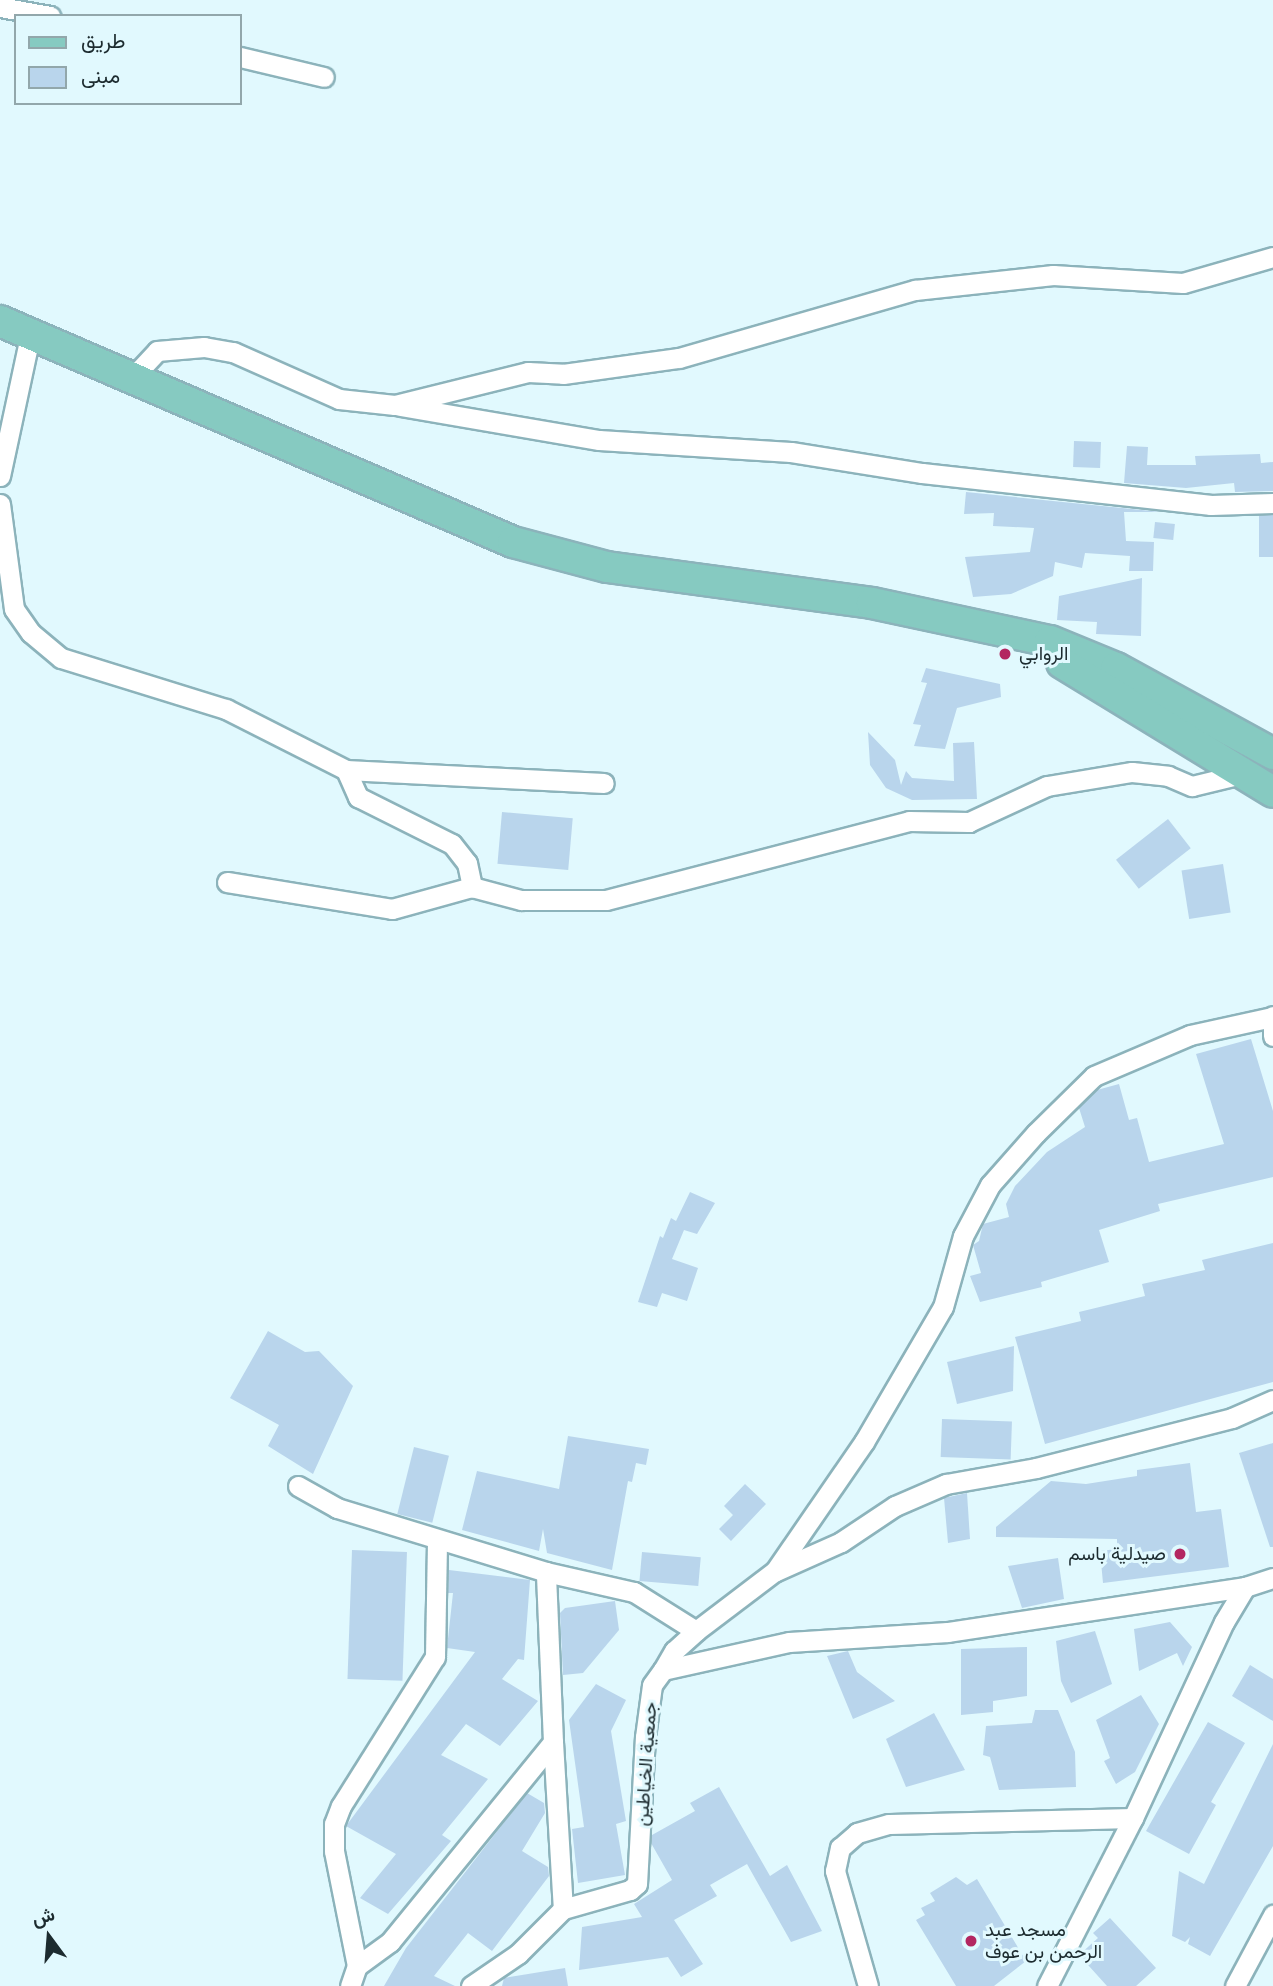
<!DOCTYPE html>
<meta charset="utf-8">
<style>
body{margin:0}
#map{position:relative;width:1273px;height:1986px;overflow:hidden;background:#e1f9fe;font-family:"Fira Sans",Vazirmatn,sans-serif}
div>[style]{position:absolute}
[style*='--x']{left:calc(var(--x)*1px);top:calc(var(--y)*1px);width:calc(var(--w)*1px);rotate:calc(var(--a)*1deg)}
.building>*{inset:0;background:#b9d5ec;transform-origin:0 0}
.roads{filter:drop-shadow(2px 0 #8cb3bb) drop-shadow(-2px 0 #8cb3bb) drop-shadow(0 2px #8cb3bb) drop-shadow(0 -2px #8cb3bb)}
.street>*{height:19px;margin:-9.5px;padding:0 9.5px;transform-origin:9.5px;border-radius:9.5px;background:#fff}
.primary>*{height:30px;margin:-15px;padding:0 15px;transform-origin:15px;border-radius:15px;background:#86cac1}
.dots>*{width:19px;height:19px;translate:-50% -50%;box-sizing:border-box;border:4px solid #e1f9fe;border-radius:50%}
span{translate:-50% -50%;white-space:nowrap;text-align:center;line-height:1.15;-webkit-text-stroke:6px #e1f9fe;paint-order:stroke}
.poi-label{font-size:19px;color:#1c2b2f}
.left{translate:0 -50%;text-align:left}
.right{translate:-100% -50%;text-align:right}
.street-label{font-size:19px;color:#1c2b2f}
.legend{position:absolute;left:14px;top:14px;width:228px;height:91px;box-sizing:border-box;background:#e1f9fe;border:2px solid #92a7ab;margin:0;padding:9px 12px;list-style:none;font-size:21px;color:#1c2b2f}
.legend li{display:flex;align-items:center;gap:14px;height:35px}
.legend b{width:35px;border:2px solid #92a7ab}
.north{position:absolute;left:14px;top:1902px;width:70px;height:70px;-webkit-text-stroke:5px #e1f9fe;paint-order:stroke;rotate:344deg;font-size:19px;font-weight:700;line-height:28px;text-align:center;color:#1c2b2f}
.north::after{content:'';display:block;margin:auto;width:24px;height:32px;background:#1c2b2f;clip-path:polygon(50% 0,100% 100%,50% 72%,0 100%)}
</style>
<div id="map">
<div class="building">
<div style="left:1074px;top:441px;width:27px;height:26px;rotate:2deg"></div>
<div style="clip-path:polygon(1127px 446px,1148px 447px,1147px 465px,1196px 465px,1195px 456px,1260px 454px,1261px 463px,1273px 462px,1273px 491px,1235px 492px,1234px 483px,1186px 488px,1124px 483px)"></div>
<div style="clip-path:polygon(966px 492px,1161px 512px,1124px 512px,1126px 541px,1154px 542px,1153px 571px,1129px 571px,1130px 556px,1085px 553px,1082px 568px,1055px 562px,1053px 576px,1011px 594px,973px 597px,965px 557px,1030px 552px,1034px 528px,993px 526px,994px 513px,964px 514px)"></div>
<div style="left:1273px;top:515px;width:42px;height:14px;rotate:90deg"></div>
<div style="left:1155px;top:522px;width:20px;height:16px;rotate:6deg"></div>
<div style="clip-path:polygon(1142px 578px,1141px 636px,1096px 634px,1097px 622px,1057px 620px,1059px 596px)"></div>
<div style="clip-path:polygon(926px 668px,1000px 684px,1001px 697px,957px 708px,945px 749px,914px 746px,921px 725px,913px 724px,927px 683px,921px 682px)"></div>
<div style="clip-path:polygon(868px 732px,895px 760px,901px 785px,906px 771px,912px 778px,954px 781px,953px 743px,974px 742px,977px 799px,912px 800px,886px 788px,870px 765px)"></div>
<div style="left:502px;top:812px;width:71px;height:52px;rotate:5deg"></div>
<div style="left:1168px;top:819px;width:37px;height:66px;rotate:52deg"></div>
<div style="left:1223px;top:864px;width:49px;height:42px;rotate:81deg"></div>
<div style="clip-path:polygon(1251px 1039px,1273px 1111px,1273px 1177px,1158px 1204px,1160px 1211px,1099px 1230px,1109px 1262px,1041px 1282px,1042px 1287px,980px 1302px,970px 1276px,981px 1273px,973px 1245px,979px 1241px,983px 1224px,1009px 1217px,1006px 1204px,1015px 1186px,1047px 1152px,1085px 1127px,1079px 1108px,1097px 1090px,1119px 1084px,1129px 1120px,1137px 1118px,1149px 1162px,1224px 1144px,1196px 1054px)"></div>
<div style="clip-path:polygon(690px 1192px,715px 1203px,697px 1234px,684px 1230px,672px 1259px,698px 1268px,687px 1301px,662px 1293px,657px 1307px,638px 1302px,660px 1236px,663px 1238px,671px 1218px,676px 1221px)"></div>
<div style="clip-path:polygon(1273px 1243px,1273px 1382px,1045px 1444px,1015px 1337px,1081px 1321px,1079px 1312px,1145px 1296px,1142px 1284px,1205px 1270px,1202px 1260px)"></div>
<div style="clip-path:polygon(268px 1331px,305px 1352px,319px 1351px,353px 1386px,313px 1474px,268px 1446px,279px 1425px,230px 1398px)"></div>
<div style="clip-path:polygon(1014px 1346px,1013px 1391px,957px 1404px,947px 1362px)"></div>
<div style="left:942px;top:1419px;width:70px;height:38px;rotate:2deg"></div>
<div style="clip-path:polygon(568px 1436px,649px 1449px,646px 1465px,636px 1463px,632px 1482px,628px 1481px,612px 1570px,547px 1553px,543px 1529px,539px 1551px,462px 1530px,477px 1471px,559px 1489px)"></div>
<div style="clip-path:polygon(1273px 1443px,1273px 1547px,1270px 1547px,1239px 1453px)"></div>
<div style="left:414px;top:1447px;width:36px;height:69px;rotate:14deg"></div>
<div style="clip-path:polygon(1190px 1463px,1196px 1512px,1221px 1509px,1229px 1567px,1103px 1583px,1100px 1551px,1117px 1549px,1117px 1539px,996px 1537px,996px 1527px,1051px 1481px,1086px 1484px,1137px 1476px,1137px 1470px)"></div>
<div style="clip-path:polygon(745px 1484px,766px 1504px,731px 1541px,719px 1529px,733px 1515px,724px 1506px)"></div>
<div style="clip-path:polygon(967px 1493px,970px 1539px,948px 1543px,944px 1498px)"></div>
<div style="left:352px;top:1550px;width:55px;height:129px;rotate:2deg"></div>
<div style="left:642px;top:1552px;width:59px;height:29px;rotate:5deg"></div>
<div style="clip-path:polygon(1058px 1558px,1064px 1599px,1022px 1608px,1008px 1566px)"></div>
<div style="clip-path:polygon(449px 1570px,530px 1580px,524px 1660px,518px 1659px,502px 1679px,538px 1701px,500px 1746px,466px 1724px,441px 1755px,488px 1779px,442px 1835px,451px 1841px,388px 1914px,360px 1898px,396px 1854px,346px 1826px,475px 1652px,447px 1648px,453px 1593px,448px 1593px)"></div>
<div style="clip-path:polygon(615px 1601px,619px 1630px,583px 1673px,563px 1675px,560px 1613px,565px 1608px)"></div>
<div style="clip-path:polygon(1170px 1622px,1192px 1647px,1183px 1666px,1177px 1653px,1139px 1671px,1134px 1629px)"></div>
<div style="clip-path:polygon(1095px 1631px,1112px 1684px,1071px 1703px,1061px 1681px,1056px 1641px)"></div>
<div style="clip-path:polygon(1027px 1647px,1027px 1696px,993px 1701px,993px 1712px,961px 1715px,961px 1649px)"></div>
<div style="clip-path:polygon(848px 1651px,857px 1672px,895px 1701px,853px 1719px,827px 1656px)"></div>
<div style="clip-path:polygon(1250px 1665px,1273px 1679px,1273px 1721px,1232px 1696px)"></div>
<div style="clip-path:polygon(596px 1684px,626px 1700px,611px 1731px,626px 1821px,616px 1824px,625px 1875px,578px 1883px,572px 1829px,584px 1827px,569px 1720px)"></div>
<div style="clip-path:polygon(1141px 1695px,1159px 1724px,1135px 1772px,1116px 1784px,1104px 1761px,1110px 1758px,1096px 1720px)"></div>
<div style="clip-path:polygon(1035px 1710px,1058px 1710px,1075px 1752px,1076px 1787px,999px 1790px,990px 1757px,983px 1755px,986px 1726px,1032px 1723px)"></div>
<div style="clip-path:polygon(934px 1713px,965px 1770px,906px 1787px,886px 1739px)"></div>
<div style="clip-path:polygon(1208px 1722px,1245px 1743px,1211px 1802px,1216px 1805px,1189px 1854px,1146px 1831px)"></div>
<div style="clip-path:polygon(1273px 1744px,1273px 1846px,1210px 1956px,1188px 1944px,1190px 1937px,1185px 1942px,1172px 1936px,1179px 1871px,1204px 1884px)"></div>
<div style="clip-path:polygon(719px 1787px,770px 1876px,787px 1865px,822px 1931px,791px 1942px,747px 1864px,710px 1885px,717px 1896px,674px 1920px,703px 1964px,681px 1977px,668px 1957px,579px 1970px,582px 1927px,642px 1917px,634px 1904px,672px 1880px,651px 1843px,652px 1835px,695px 1811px,690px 1803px)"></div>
<div style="clip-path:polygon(527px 1793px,544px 1803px,545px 1813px,522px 1851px,548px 1867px,549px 1876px,492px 1951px,468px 1933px,434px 1976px,455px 1986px,384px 1986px,406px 1948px)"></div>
<div style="clip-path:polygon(956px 1877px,967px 1885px,977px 1879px,1026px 1961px,994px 1986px,956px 1986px,916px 1920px,925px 1915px,921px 1908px,935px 1901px,930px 1893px)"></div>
<div style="clip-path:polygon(1110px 1918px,1156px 1968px,1136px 1986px,1107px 1986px,1079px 1955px,1098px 1938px,1093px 1933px)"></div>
<div style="clip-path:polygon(565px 1968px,568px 1986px,502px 1986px,504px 1978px)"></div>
</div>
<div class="roads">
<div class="street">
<div style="--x:0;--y:7;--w:51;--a:10.2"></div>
<div style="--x:240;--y:57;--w:86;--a:13.4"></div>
<div style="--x:132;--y:378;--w:37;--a:-47"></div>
<div style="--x:157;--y:351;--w:47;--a:-4.9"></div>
<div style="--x:204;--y:347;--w:29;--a:10"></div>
<div style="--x:233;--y:352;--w:116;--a:23.9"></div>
<div style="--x:339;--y:399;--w:56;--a:6.1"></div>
<div style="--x:395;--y:405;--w:137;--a:-13.9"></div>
<div style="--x:528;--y:372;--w:35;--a:3"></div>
<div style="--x:563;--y:374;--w:117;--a:-7.9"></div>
<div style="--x:679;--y:358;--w:246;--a:-16.1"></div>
<div style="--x:915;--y:290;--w:139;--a:-6.2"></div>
<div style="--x:1053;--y:275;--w:130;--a:3.5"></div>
<div style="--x:1183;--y:283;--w:94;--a:-16.1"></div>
<div style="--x:400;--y:406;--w:202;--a:9.7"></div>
<div style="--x:599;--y:440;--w:192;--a:3.6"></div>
<div style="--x:791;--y:452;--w:133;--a:9.1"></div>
<div style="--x:922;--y:473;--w:291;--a:6.3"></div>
<div style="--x:1211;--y:505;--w:62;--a:-1.8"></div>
<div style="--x:0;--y:476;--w:147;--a:-77.9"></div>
<div style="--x:0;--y:504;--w:106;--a:82.4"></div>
<div style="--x:14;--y:609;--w:29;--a:55"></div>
<div style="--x:31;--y:633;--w:39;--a:40"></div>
<div style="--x:61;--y:658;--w:173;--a:17.2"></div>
<div style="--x:226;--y:709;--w:135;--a:26.9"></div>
<div style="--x:346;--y:770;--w:258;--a:2.9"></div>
<div style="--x:346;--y:770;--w:30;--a:66"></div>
<div style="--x:358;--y:797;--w:105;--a:26.6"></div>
<div style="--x:452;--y:844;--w:24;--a:52"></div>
<div style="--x:467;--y:863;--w:25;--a:78"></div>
<div style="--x:472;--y:887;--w:51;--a:14.9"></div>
<div style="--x:521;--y:900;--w:85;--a:0"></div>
<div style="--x:606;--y:900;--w:313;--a:-14.6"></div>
<div style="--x:909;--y:821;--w:60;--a:1"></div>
<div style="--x:969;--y:822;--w:86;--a:-24.8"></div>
<div style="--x:1047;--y:786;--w:86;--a:-9.4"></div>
<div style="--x:1132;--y:772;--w:36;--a:6"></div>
<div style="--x:1168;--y:776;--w:26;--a:23"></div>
<div style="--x:1192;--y:786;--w:51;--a:-13.5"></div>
<div style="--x:227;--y:882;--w:167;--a:9.3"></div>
<div style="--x:392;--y:909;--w:83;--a:-15.4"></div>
<div style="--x:1273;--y:1016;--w:20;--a:90"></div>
<div style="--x:298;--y:1486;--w:45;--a:29.4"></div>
<div style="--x:337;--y:1508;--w:219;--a:17"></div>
<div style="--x:776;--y:1571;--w:71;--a:-24"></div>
<div style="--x:841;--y:1542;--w:65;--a:-33.7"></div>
<div style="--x:895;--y:1506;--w:56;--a:-23.3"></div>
<div style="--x:946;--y:1484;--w:91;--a:-10.1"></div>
<div style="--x:1036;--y:1468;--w:202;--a:-14.3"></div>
<div style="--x:1232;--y:1418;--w:45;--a:-23.7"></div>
<div style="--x:663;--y:1670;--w:22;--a:-60"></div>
<div style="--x:674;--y:1651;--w:30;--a:-42"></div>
<div style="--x:696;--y:1631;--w:99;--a:-37.2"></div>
<div style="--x:775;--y:1571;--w:157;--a:-55.4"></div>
<div style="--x:864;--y:1442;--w:156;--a:-59.7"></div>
<div style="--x:943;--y:1307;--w:74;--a:-74.3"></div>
<div style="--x:963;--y:1236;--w:58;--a:-62.1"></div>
<div style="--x:990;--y:1185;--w:69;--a:-48.5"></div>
<div style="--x:1036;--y:1133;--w:81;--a:-44.5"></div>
<div style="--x:1094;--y:1076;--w:104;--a:-23.1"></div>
<div style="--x:1190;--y:1035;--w:84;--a:-12.4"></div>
<div style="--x:553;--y:1742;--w:170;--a:-92.4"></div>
<div style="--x:546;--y:1572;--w:90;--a:12.8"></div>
<div style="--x:634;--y:1592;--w:73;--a:32.2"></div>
<div style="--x:357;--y:1966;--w:117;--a:-101.3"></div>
<div style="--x:334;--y:1851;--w:27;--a:-90"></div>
<div style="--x:334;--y:1824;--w:19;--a:-69"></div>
<div style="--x:341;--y:1806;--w:176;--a:-57.8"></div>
<div style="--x:435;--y:1657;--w:115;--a:-89"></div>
<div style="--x:350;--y:1986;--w:21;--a:-71"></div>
<div style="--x:357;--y:1966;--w:41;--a:-36"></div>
<div style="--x:390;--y:1942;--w:258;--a:-50.8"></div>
<div style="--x:553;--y:1742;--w:167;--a:86.6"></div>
<div style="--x:563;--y:1909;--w:70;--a:-15.8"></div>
<div style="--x:630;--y:1890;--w:9;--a:-41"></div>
<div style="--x:637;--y:1884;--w:147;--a:-86.9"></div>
<div style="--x:645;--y:1737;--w:52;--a:-82.3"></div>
<div style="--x:652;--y:1685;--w:19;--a:-54"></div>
<div style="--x:663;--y:1670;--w:129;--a:-12.5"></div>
<div style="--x:789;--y:1642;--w:159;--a:-3.6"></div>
<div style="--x:948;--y:1632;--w:300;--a:-8.6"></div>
<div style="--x:471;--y:1986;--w:57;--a:-34.2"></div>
<div style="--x:518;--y:1954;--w:64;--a:-45"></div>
<div style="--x:868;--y:1986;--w:120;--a:-106"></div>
<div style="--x:835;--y:1871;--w:24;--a:-78"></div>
<div style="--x:840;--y:1848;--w:23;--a:-41"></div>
<div style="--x:857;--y:1833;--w:33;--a:-16"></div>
<div style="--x:889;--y:1824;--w:244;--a:-1.4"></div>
<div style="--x:1047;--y:1986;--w:189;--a:-62.9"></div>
<div style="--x:1133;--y:1818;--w:216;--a:-65.1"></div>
<div style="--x:1224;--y:1622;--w:41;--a:-59"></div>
<div style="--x:1245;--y:1587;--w:29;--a:-18"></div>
<div style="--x:1235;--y:1986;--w:81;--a:-61.8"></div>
</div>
<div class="primary">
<div style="--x:0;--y:321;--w:559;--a:23.31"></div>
<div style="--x:513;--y:542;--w:97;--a:14.9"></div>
<div style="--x:607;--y:567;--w:267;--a:7.7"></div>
<div style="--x:872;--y:603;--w:182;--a:12.1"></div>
<div style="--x:1050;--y:641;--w:71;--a:22.2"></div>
<div style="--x:1116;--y:668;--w:179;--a:28.7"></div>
<div style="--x:1062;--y:663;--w:247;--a:31.4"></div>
</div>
</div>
<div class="dots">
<div style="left:1005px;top:654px;background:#b32761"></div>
<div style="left:1180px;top:1554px;background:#b32761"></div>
<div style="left:971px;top:1941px;background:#b32761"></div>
</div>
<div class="poi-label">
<span class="left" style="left:1019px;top:654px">الروابي</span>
<span class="right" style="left:1166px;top:1554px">صيدلية باسم</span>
<span class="left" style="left:985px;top:1941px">مسجد عبد<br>الرحمن بن عوف</span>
</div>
<div class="street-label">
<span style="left:646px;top:1764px;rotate:-86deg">جمعية الخياطين</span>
</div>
<ul class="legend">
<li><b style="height:9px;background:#86cac1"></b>طريق</li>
<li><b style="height:19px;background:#b9d5ec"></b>مبنى</li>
</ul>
<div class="north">ش</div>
</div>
